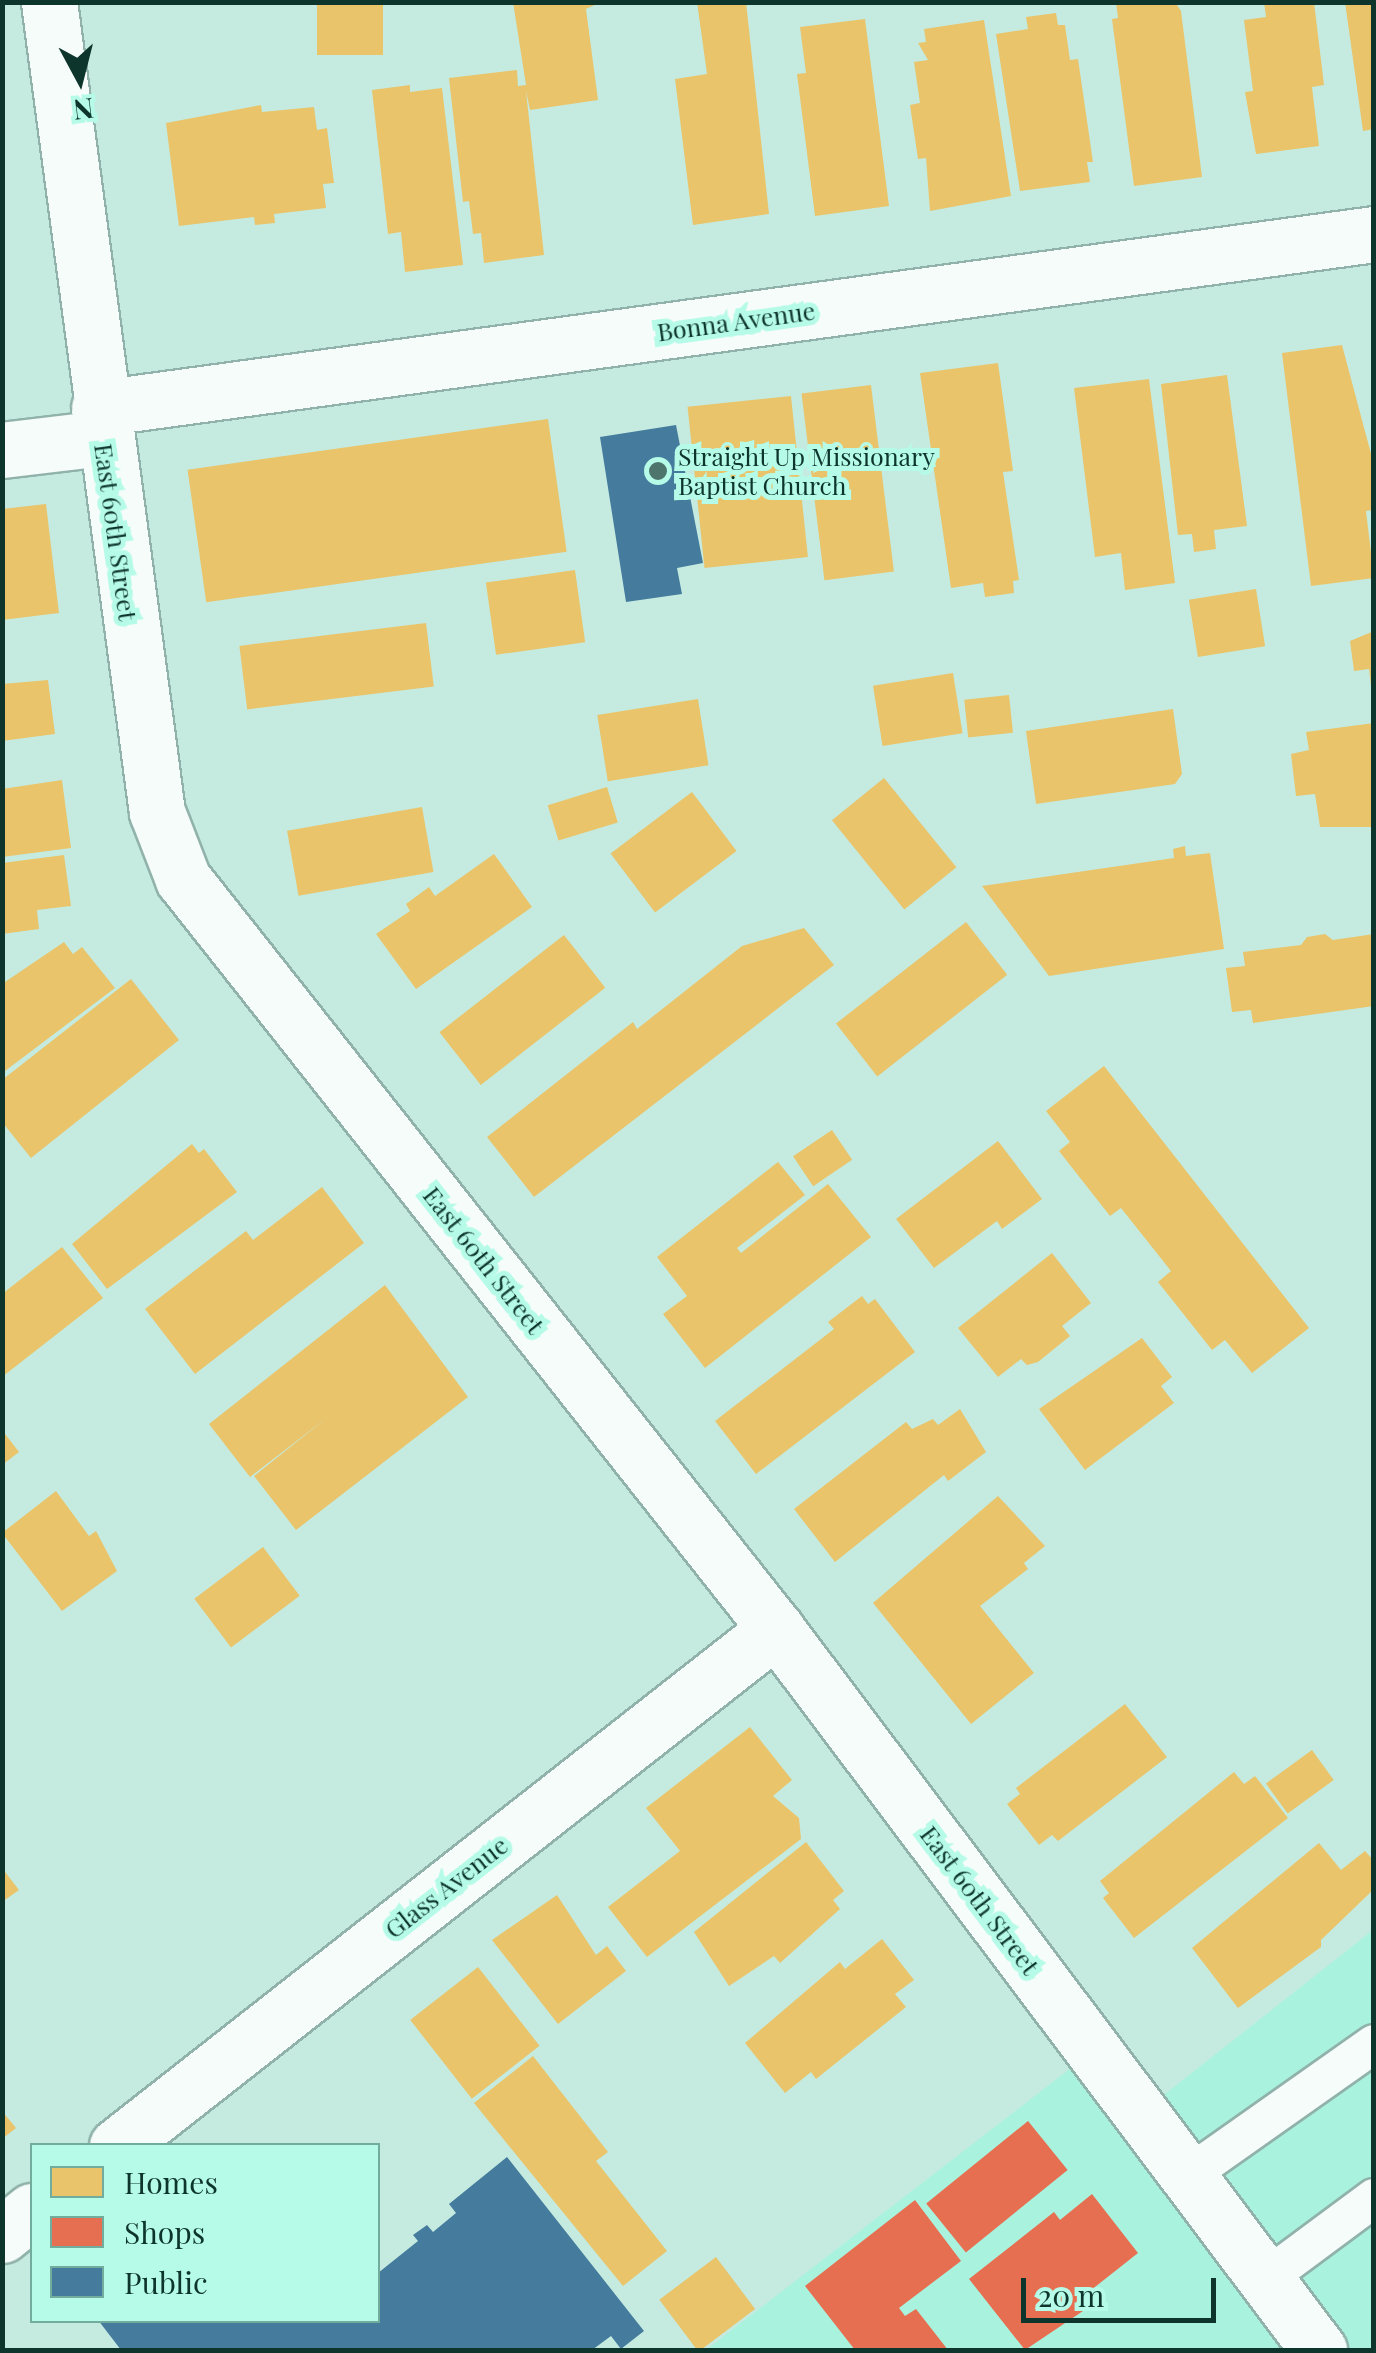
<!DOCTYPE html>
<style>
body{margin:0}
#map{position:relative;width:1376px;height:2353px;overflow:hidden;background:#c5ebe0;font-family:"Playfair Display",serif}
div>[style]{position:absolute}
[style*='--x']{left:calc(var(--x)*1px);top:calc(var(--y)*1px);width:calc(var(--w)*1px);rotate:calc(var(--a)*1deg)}
.built>*{inset:0;background:#a9f2de}
.homes>*{inset:0;background:#e9c46a;transform-origin:0 0}
.shops>*{inset:0;background:#e76f51;transform-origin:0 0}
.public>*{inset:0;background:#457b9d}
.roads{filter:drop-shadow(2px 0 #90b2aa) drop-shadow(-2px 0 #90b2aa) drop-shadow(0 2px #90b2aa) drop-shadow(0 -2px #90b2aa)}
.service>*{height:38px;margin:-19px;padding:0 19px;transform-origin:19px;border-radius:19px;background:#f6fcfa}
.minor>*{height:55px;margin:-27.5px;padding:0 27.5px;transform-origin:27.5px;border-radius:27.5px;background:#f6fcfa}
.dots>*{width:28px;height:28px;translate:-50% -50%;box-sizing:border-box;border:5px solid #b5fbe7;border-radius:50%}
span{translate:-50% -50%;white-space:nowrap;text-align:center;line-height:1.15;-webkit-text-stroke:10px #b5fbe7;paint-order:stroke}
.street-label{font-size:25px;color:#0e352c}
.poi-label{font-size:25px;color:#0e352c}
.left{translate:0 -50%;text-align:left}
.frame{position:absolute;inset:0;border:5px solid #0e352c;pointer-events:none}
.legend{position:absolute;left:30px;top:2143px;width:350px;height:180px;box-sizing:border-box;background:#b5fbe7;border:2px solid #72ac9c;margin:0;padding:12px 18px;list-style:none;font-size:30px;color:#0e352c}
.legend li{display:flex;align-items:center;gap:20px;height:50px}
.legend b{width:50px;border:2px solid #72ac9c}
.north{position:absolute;left:30px;top:30px;width:100px;height:100px;-webkit-text-stroke:8px #b5fbe7;paint-order:stroke;rotate:173deg;font-size:28px;font-weight:700;line-height:40px;text-align:center;color:#0e352c}
.north::after{content:'';display:block;margin:auto;width:35px;height:45px;background:#0e352c;clip-path:polygon(50% 0,100% 100%,50% 72%,0 100%)}
.scale{position:absolute;left:1021px;top:2278px;width:195px;height:45px;box-sizing:border-box;border:5px solid #0e352c;border-top:0;padding-left:12px;font-size:30px;line-height:35px;white-space:nowrap;color:#0e352c;-webkit-text-stroke:8px #b5fbe7;paint-order:stroke}
</style>
<div id="map">
<div class="built">
<div style="clip-path:polygon(1373px 1930px,1373px 2350px,706px 2350px,1093px 2051px,1141px 2113px)"></div>
</div>
<div class="homes">
<div style="left:317px;top:2px;width:66px;height:53px"></div>
<div style="clip-path:polygon(513px 2px,601px 2px,586px 9px,598px 100px,530px 110px,526px 91px,544px 255px,484px 263px,481px 233px,473px 234px,469px 201px,463px 202px,449px 78px,517px 70px,518px 86px,526px 85px)"></div>
<div style="clip-path:polygon(697px 2px,746px 2px,769px 214px,693px 225px,675px 79px,707px 74px)"></div>
<div style="clip-path:polygon(1116px 2px,1175px 2px,1181px 11px,1202px 177px,1134px 186px,1112px 19px,1118px 18px)"></div>
<div style="clip-path:polygon(1264px 2px,1314px 2px,1324px 85px,1312px 87px,1319px 146px,1256px 154px,1245px 92px,1253px 91px,1244px 20px,1266px 17px)"></div>
<div style="clip-path:polygon(1345px 2px,1374px 2px,1374px 129px,1363px 131px)"></div>
<div style="clip-path:polygon(1056px 13px,1058px 25px,1065px 25px,1070px 60px,1078px 59px,1093px 162px,1087px 162px,1090px 182px,1020px 191px,996px 34px,1028px 29px,1026px 17px)"></div>
<div style="clip-path:polygon(865px 19px,889px 206px,815px 216px,797px 74px,806px 73px,800px 27px)"></div>
<div style="clip-path:polygon(984px 20px,1011px 196px,930px 211px,926px 158px,918px 159px,910px 105px,920px 103px,914px 62px,928px 60px,918px 43px,926px 42px,924px 29px)"></div>
<div style="clip-path:polygon(410px 85px,410px 92px,442px 88px,463px 265px,405px 272px,401px 232px,388px 234px,372px 90px)"></div>
<div style="clip-path:polygon(261px 105px,262px 112px,314px 107px,317px 130px,327px 128px,334px 183px,323px 184px,326px 208px,274px 214px,275px 223px,255px 225px,254px 217px,179px 226px,166px 123px)"></div>
<div style="clip-path:polygon(1342px 345px,1374px 465px,1374px 510px,1366px 511px,1374px 578px,1311px 586px,1282px 353px)"></div>
<div style="clip-path:polygon(998px 363px,1013px 471px,1003px 472px,1019px 580px,1013px 581px,1014px 593px,985px 597px,983px 583px,951px 588px,920px 373px)"></div>
<div style="clip-path:polygon(1227px 375px,1247px 526px,1214px 530px,1216px 549px,1194px 552px,1192px 534px,1178px 535px,1161px 384px)"></div>
<div style="clip-path:polygon(1149px 379px,1175px 583px,1125px 590px,1121px 553px,1095px 557px,1074px 388px)"></div>
<div style="left:871px;top:385px;width:188px;height:70px;rotate:83deg"></div>
<div style="left:791px;top:396px;width:162px;height:104px;rotate:84deg"></div>
<div style="left:548px;top:419px;width:134px;height:364px;rotate:82deg"></div>
<div style="clip-path:polygon(46px 504px,59px 613px,2px 620px,2px 509px)"></div>
<div style="left:575px;top:570px;width:73px;height:90px;rotate:82deg"></div>
<div style="left:1256px;top:589px;width:58px;height:68px;rotate:81deg"></div>
<div style="left:426px;top:623px;width:64px;height:188px;rotate:83deg"></div>
<div style="clip-path:polygon(1374px 631px,1374px 686px,1371px 686px,1369px 669px,1354px 671px,1350px 641px)"></div>
<div style="left:953px;top:673px;width:61px;height:81px;rotate:81deg"></div>
<div style="clip-path:polygon(48px 680px,55px 734px,2px 741px,2px 684px)"></div>
<div style="left:1009px;top:695px;width:38px;height:45px;rotate:84deg"></div>
<div style="left:698px;top:699px;width:67px;height:102px;rotate:81deg"></div>
<div style="clip-path:polygon(1173px 709px,1182px 774px,1175px 784px,1036px 804px,1026px 731px)"></div>
<div style="clip-path:polygon(1374px 723px,1374px 827px,1320px 827px,1315px 794px,1296px 796px,1291px 754px,1309px 750px,1306px 732px)"></div>
<div style="left:884px;top:778px;width:115px;height:67px;rotate:51deg"></div>
<div style="clip-path:polygon(62px 780px,71px 848px,2px 857px,2px 789px)"></div>
<div style="left:607px;top:787px;width:37px;height:62px;rotate:73deg"></div>
<div style="left:692px;top:792px;width:74px;height:102px;rotate:53deg"></div>
<div style="left:422px;top:807px;width:66px;height:137px;rotate:80deg"></div>
<div style="clip-path:polygon(1185px 846px,1186px 856px,1210px 853px,1224px 949px,1049px 976px,982px 886px,1174px 858px,1173px 849px)"></div>
<div style="clip-path:polygon(494px 854px,532px 907px,416px 989px,376px 934px,410px 911px,406px 904px,429px 887px,435px 896px)"></div>
<div style="clip-path:polygon(64px 855px,71px 906px,37px 910px,39px 929px,2px 934px,2px 863px)"></div>
<div style="left:966px;top:922px;width:67px;height:165px;rotate:52deg"></div>
<div style="clip-path:polygon(804px 928px,834px 965px,534px 1197px,487px 1137px,633px 1022px,637px 1029px,742px 946px)"></div>
<div style="clip-path:polygon(1325px 934px,1333px 940px,1374px 934px,1374px 1006px,1253px 1023px,1251px 1010px,1232px 1012px,1226px 968px,1245px 966px,1243px 952px,1301px 945px,1307px 937px)"></div>
<div style="left:564px;top:935px;width:67px;height:158px;rotate:52deg"></div>
<div style="clip-path:polygon(64px 942px,73px 954px,82px 947px,115px 988px,5px 1071px,2px 984px)"></div>
<div style="clip-path:polygon(131px 979px,179px 1040px,31px 1158px,2px 1122px,2px 1080px)"></div>
<div style="clip-path:polygon(1104px 1066px,1309px 1328px,1252px 1373px,1225px 1340px,1212px 1350px,1158px 1282px,1171px 1271px,1121px 1208px,1110px 1216px,1059px 1151px,1070px 1142px,1046px 1111px)"></div>
<div style="left:832px;top:1130px;width:36px;height:47px;rotate:56deg"></div>
<div style="clip-path:polygon(998px 1141px,1042px 1199px,1002px 1229px,997px 1221px,934px 1268px,896px 1219px)"></div>
<div style="clip-path:polygon(192px 1144px,199px 1153px,204px 1149px,237px 1192px,107px 1289px,72px 1244px)"></div>
<div style="clip-path:polygon(778px 1162px,805px 1195px,737px 1248px,741px 1253px,828px 1184px,871px 1237px,705px 1368px,663px 1314px,687px 1296px,657px 1257px)"></div>
<div style="clip-path:polygon(322px 1187px,364px 1243px,195px 1374px,145px 1309px,246px 1231px,253px 1240px)"></div>
<div style="clip-path:polygon(62px 1247px,103px 1298px,2px 1377px,2px 1294px)"></div>
<div style="clip-path:polygon(1052px 1253px,1091px 1303px,1062px 1326px,1070px 1336px,1038px 1362px,1027px 1365px,1021px 1359px,998px 1377px,958px 1328px)"></div>
<div style="clip-path:polygon(385px 1285px,468px 1397px,296px 1530px,254px 1476px,329px 1416px,250px 1477px,209px 1424px)"></div>
<div style="clip-path:polygon(862px 1296px,868px 1304px,875px 1299px,915px 1352px,756px 1474px,715px 1421px,834px 1329px,828px 1322px)"></div>
<div style="clip-path:polygon(1142px 1338px,1172px 1377px,1161px 1386px,1174px 1403px,1085px 1470px,1039px 1409px)"></div>
<div style="clip-path:polygon(960px 1409px,986px 1452px,948px 1481px,944px 1475px,835px 1562px,794px 1509px,906px 1422px,912px 1429px,933px 1419px,938px 1425px)"></div>
<div style="clip-path:polygon(2px 1430px,19px 1452px,2px 1465px)"></div>
<div style="clip-path:polygon(56px 1491px,89px 1536px,96px 1531px,117px 1571px,62px 1611px,2px 1533px)"></div>
<div style="clip-path:polygon(998px 1496px,1045px 1546px,1024px 1563px,1028px 1569px,980px 1606px,1034px 1673px,971px 1724px,873px 1603px)"></div>
<div style="left:263px;top:1547px;width:61px;height:86px;rotate:53deg"></div>
<div style="clip-path:polygon(1125px 1704px,1167px 1757px,1058px 1841px,1052px 1835px,1039px 1845px,1007px 1804px,1020px 1794px,1016px 1788px)"></div>
<div style="clip-path:polygon(750px 1727px,792px 1780px,773px 1796px,799px 1818px,801px 1839px,647px 1957px,608px 1907px,680px 1851px,646px 1808px)"></div>
<div style="left:1312px;top:1750px;width:37px;height:57px;rotate:54deg"></div>
<div style="clip-path:polygon(1234px 1772px,1244px 1784px,1255px 1776px,1288px 1818px,1134px 1938px,1103px 1898px,1109px 1893px,1100px 1881px)"></div>
<div style="clip-path:polygon(806px 1842px,844px 1891px,833px 1900px,840px 1909px,780px 1963px,774px 1956px,729px 1986px,694px 1932px)"></div>
<div style="clip-path:polygon(1319px 1843px,1341px 1870px,1365px 1851px,1374px 1861px,1374px 1889px,1321px 1940px,1321px 1947px,1238px 2008px,1192px 1948px)"></div>
<div style="clip-path:polygon(2px 1868px,19px 1890px,2px 1902px)"></div>
<div style="clip-path:polygon(557px 1895px,596px 1955px,607px 1946px,626px 1971px,558px 2024px,492px 1940px)"></div>
<div style="clip-path:polygon(882px 1939px,914px 1980px,895px 1994px,906px 2007px,816px 2079px,811px 2072px,785px 2093px,745px 2043px,840px 1962px,845px 1969px)"></div>
<div style="left:478px;top:1967px;width:100px;height:86px;rotate:52deg"></div>
<div style="clip-path:polygon(533px 2056px,608px 2152px,596px 2161px,667px 2251px,623px 2286px,474px 2103px)"></div>
<div style="clip-path:polygon(2px 2111px,16px 2128px,2px 2139px)"></div>
<div style="left:716px;top:2257px;width:65px;height:71px;rotate:53deg"></div>
</div>
<div class="shops">
<div style="left:1028px;top:2121px;width:63px;height:131px;rotate:51deg"></div>
<div style="clip-path:polygon(1092px 2194px,1138px 2253px,1076px 2302px,1083px 2311px,1025px 2350px,969px 2279px,1054px 2212px,1060px 2220px)"></div>
<div style="clip-path:polygon(915px 2200px,961px 2261px,899px 2308px,905px 2316px,916px 2309px,948px 2350px,855px 2350px,805px 2286px)"></div>
</div>
<div class="public">
<div style="clip-path:polygon(676px 425px,703px 563px,677px 568px,682px 594px,626px 602px,600px 437px)"></div>
<div style="clip-path:polygon(507px 2157px,644px 2331px,621px 2349px,611px 2336px,592px 2350px,121px 2350px,98px 2320px,378px 2320px,378px 2273px,418px 2241px,413px 2235px,427px 2225px,433px 2232px,456px 2213px,449px 2204px)"></div>
</div>
<div class="roads">
<div class="service">
<div style="--x:1187;--y:2176;--w:229;--a:-35.2"></div>
<div style="--x:1265;--y:2279;--w:136;--a:-36.6"></div>
</div>
<div class="minor">
<div style="--x:49;--y:2;--w:817;--a:82.41"></div>
<div style="--x:157;--y:812;--w:72;--a:68.8"></div>
<div style="--x:183;--y:879;--w:956;--a:51.67"></div>
<div style="--x:776;--y:1629;--w:903;--a:53.02"></div>
<div style="--x:99;--y:408;--w:1287;--a:-7.77"></div>
<div style="--x:2;--y:450;--w:102;--a:-6.8"></div>
<div style="--x:117;--y:2146;--w:838;--a:-38.11"></div>
<div style="--x:2;--y:2235;--w:38;--a:-39"></div>
</div>
</div>
<div class="dots">
<div style="left:658px;top:471px;background:#4e756b"></div>
</div>
<div class="street-label">
<span style="left:736px;top:321px;rotate:-8deg">Bonna Avenue</span>
<span style="left:116px;top:532px;rotate:82deg">East 60th Street</span>
<span style="left:484px;top:1260px;rotate:52deg">East 60th Street</span>
<span style="left:446px;top:1887px;rotate:-38deg">Glass Avenue</span>
<span style="left:980px;top:1900px;rotate:53deg">East 60th Street</span>
</div>
<div class="poi-label">
<span class="left" style="left:678px;top:471px">Straight Up Missionary<br>Baptist Church</span>
</div>
<div class="frame"></div>
<ul class="legend">
<li><b style="height:28px;background:#e9c46a"></b>Homes</li>
<li><b style="height:28px;background:#e76f51"></b>Shops</li>
<li><b style="height:28px;background:#457b9d"></b>Public</li>
</ul>
<div class="north">N</div>
<div class="scale">20 m</div>
</div>
